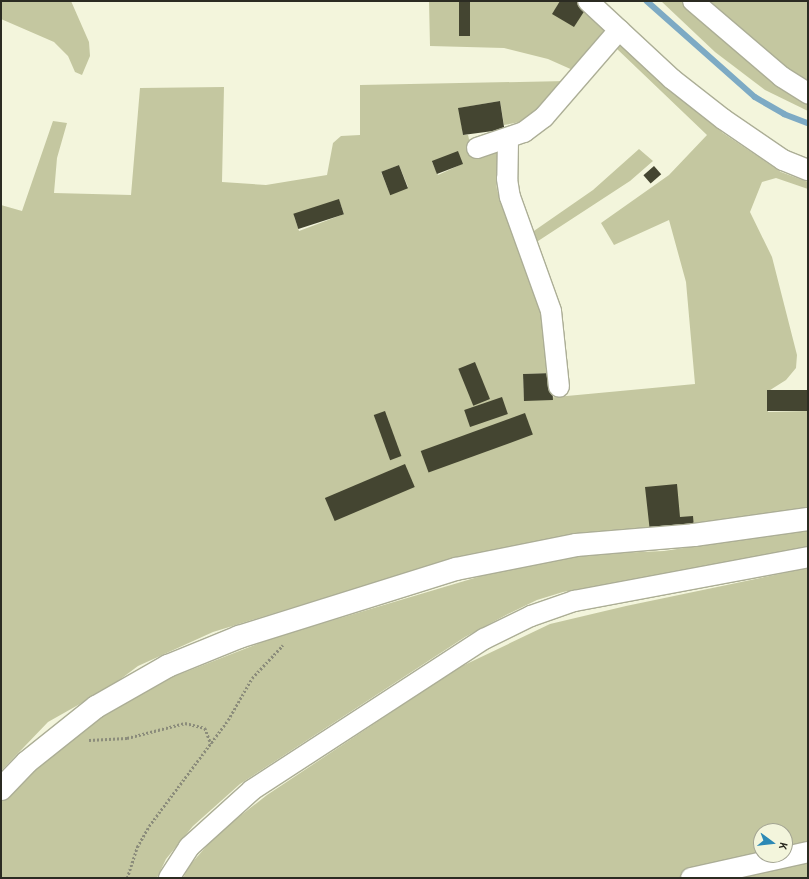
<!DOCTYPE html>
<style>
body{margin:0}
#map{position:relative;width:809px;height:879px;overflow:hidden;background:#f3f5dc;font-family:"Archivo Narrow",sans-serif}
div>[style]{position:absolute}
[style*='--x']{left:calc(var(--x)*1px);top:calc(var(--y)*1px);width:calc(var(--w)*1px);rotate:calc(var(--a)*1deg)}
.green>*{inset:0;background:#c4c7a0}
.stream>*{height:5.5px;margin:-2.75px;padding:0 2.75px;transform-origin:2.75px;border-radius:2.75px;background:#7daac4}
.building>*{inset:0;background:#444531;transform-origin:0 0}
.path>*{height:2.5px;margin-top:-1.25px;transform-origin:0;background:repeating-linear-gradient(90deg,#8b8c7b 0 2px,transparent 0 4px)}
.roads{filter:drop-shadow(1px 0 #acae96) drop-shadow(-1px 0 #acae96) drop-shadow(0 1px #acae96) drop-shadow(0 -1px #acae96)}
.minor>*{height:20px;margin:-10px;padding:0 10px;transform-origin:10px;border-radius:10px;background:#fff}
.major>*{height:22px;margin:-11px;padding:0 11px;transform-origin:11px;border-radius:11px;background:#fff}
span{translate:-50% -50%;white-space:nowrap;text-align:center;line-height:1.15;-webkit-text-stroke:4px #f3f5dc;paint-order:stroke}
.frame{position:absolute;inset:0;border:2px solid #2b2b22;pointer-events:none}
.north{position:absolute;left:753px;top:823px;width:40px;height:40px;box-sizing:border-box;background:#f3f5dc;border:1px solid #a3a492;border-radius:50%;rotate:105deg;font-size:11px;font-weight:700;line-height:16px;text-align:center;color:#2b2b22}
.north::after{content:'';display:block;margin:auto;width:14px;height:18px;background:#2c89b5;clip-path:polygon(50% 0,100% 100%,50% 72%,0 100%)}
</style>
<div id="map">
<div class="green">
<div style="clip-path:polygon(1px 1px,71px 1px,89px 42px,90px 56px,82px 75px,75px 72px,68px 56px,54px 42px,1px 19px)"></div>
<div style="clip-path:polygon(429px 1px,573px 1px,607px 33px,575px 71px,548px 59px,504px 48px,430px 46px)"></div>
<div style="clip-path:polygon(661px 1px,808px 1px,808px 111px,765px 90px,715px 52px)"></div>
<div style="clip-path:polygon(evenodd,621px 46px,723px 133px,781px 172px,808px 182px,808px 189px,776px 178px,762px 182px,750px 212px,772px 257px,797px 355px,796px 368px,786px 380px,767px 392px,768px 412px,808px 411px,808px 509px,703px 527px,545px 542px,470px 554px,369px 588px,353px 589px,213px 632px,138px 666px,110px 687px,48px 722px,1px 771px,1px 205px,22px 211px,53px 121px,67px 123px,57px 158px,54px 193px,131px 195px,140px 88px,224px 87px,222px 182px,266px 185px,327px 175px,333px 143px,341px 136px,360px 135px,360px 85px,567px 81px,529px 118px,520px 122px,504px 125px,500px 101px,459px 108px,463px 135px,468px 135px,474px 159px,489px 153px,498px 152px,501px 156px,496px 178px,497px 190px,546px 314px,552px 373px,523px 374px,524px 400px,695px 384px,686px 282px,669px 220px,614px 245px,601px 223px,669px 175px,707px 135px,616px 48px,621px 46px,458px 152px,462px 164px,438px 175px,432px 162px,458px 152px,621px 46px,399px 165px,408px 187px,390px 194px,381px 172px,399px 165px,621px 46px,339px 200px,344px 214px,299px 231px,294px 216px,339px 200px)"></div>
<div style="clip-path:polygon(639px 149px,653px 161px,630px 181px,535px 243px,531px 233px,593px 190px)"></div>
<div style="clip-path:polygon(808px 529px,808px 547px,563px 592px,537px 600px,508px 614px,465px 637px,240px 784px,193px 826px,166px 859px,157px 878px,1px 878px,1px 800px,31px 768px,112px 709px,175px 676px,273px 638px,498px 571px,592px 554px,664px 551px)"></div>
<div style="clip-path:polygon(evenodd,808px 568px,808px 878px,183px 878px,190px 865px,217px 834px,267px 795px,458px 668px,550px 624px,626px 606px,808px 568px,761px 831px,785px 831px,785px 855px,761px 855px,761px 831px)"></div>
</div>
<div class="stream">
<div style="--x:647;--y:1;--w:144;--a:41.6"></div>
<div style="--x:755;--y:97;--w:34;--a:30"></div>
<div style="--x:784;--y:114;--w:26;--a:21"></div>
</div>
<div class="building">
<div style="left:459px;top:1px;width:11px;height:35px"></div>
<div style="clip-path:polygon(560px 1px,578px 1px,587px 7px,574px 27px,552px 14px)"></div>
<div style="clip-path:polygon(500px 101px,505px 133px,493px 135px,493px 131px,463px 135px,458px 108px)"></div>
<div style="left:458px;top:151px;width:14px;height:28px;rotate:69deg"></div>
<div style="left:399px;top:165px;width:25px;height:19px;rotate:69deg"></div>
<div style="left:654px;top:166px;width:11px;height:14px;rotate:49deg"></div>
<div style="left:339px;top:199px;width:16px;height:48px;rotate:72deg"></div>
<div style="left:475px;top:362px;width:40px;height:18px;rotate:68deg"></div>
<div style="left:552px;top:373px;width:27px;height:29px;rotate:88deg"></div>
<div style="left:808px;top:390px;width:21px;height:41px;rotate:90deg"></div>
<div style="left:502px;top:397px;width:18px;height:40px;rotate:71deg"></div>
<div style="left:385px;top:411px;width:48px;height:12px;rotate:70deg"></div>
<div style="left:525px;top:413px;width:23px;height:111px;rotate:70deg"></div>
<div style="left:405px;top:464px;width:25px;height:87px;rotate:67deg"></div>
<div style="clip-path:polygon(677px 484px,680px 517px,693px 516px,694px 528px,650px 532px,645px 487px)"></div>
</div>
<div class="path">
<div style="--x:89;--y:740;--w:38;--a:-3"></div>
<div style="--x:127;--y:738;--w:60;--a:-14.5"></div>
<div style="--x:185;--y:723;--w:21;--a:14"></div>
<div style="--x:205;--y:728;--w:17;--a:69"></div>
<div style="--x:127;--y:878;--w:33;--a:-72"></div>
<div style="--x:137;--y:847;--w:24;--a:-60"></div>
<div style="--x:149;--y:826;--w:132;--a:-53.3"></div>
<div style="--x:228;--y:720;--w:48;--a:-60.3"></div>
<div style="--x:252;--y:678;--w:45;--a:-46.8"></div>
</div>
<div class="roads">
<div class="minor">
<div style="--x:588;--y:1;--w:115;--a:42.9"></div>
<div style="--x:672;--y:79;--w:65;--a:38.1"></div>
<div style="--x:723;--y:119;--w:73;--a:34.3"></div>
<div style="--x:783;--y:160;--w:27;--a:22"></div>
<div style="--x:693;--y:1;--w:117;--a:40.5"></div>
<div style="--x:782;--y:77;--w:31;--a:32"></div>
<div style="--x:508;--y:140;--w:39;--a:91"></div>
<div style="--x:507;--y:179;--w:18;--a:81"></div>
<div style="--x:510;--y:197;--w:121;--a:70.2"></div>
<div style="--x:551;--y:311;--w:76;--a:84"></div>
<div style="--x:477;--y:148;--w:50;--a:-18.8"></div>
<div style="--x:524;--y:132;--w:25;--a:-37"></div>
<div style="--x:544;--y:117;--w:115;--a:-49.2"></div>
<div style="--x:169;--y:878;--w:37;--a:-57"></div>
<div style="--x:189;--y:847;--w:85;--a:-42.1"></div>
<div style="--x:252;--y:790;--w:277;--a:-33.1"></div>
<div style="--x:484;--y:639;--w:52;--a:-26.1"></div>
<div style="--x:531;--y:616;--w:46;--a:-19.2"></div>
<div style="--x:574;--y:601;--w:238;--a:-10.6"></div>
<div style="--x:691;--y:878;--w:120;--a:-12.5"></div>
</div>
<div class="major">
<div style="--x:1;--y:789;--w:37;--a:-46"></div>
<div style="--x:27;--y:762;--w:88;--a:-38.6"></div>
<div style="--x:96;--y:707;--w:83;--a:-29.7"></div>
<div style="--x:168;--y:666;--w:77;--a:-22.2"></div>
<div style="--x:239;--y:637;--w:227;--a:-17.4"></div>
<div style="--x:456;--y:569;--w:122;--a:-11.3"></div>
<div style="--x:576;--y:545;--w:118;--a:-4.8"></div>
<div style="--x:694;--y:535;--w:115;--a:-8"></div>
</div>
</div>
<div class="frame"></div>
<div class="north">K</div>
</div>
